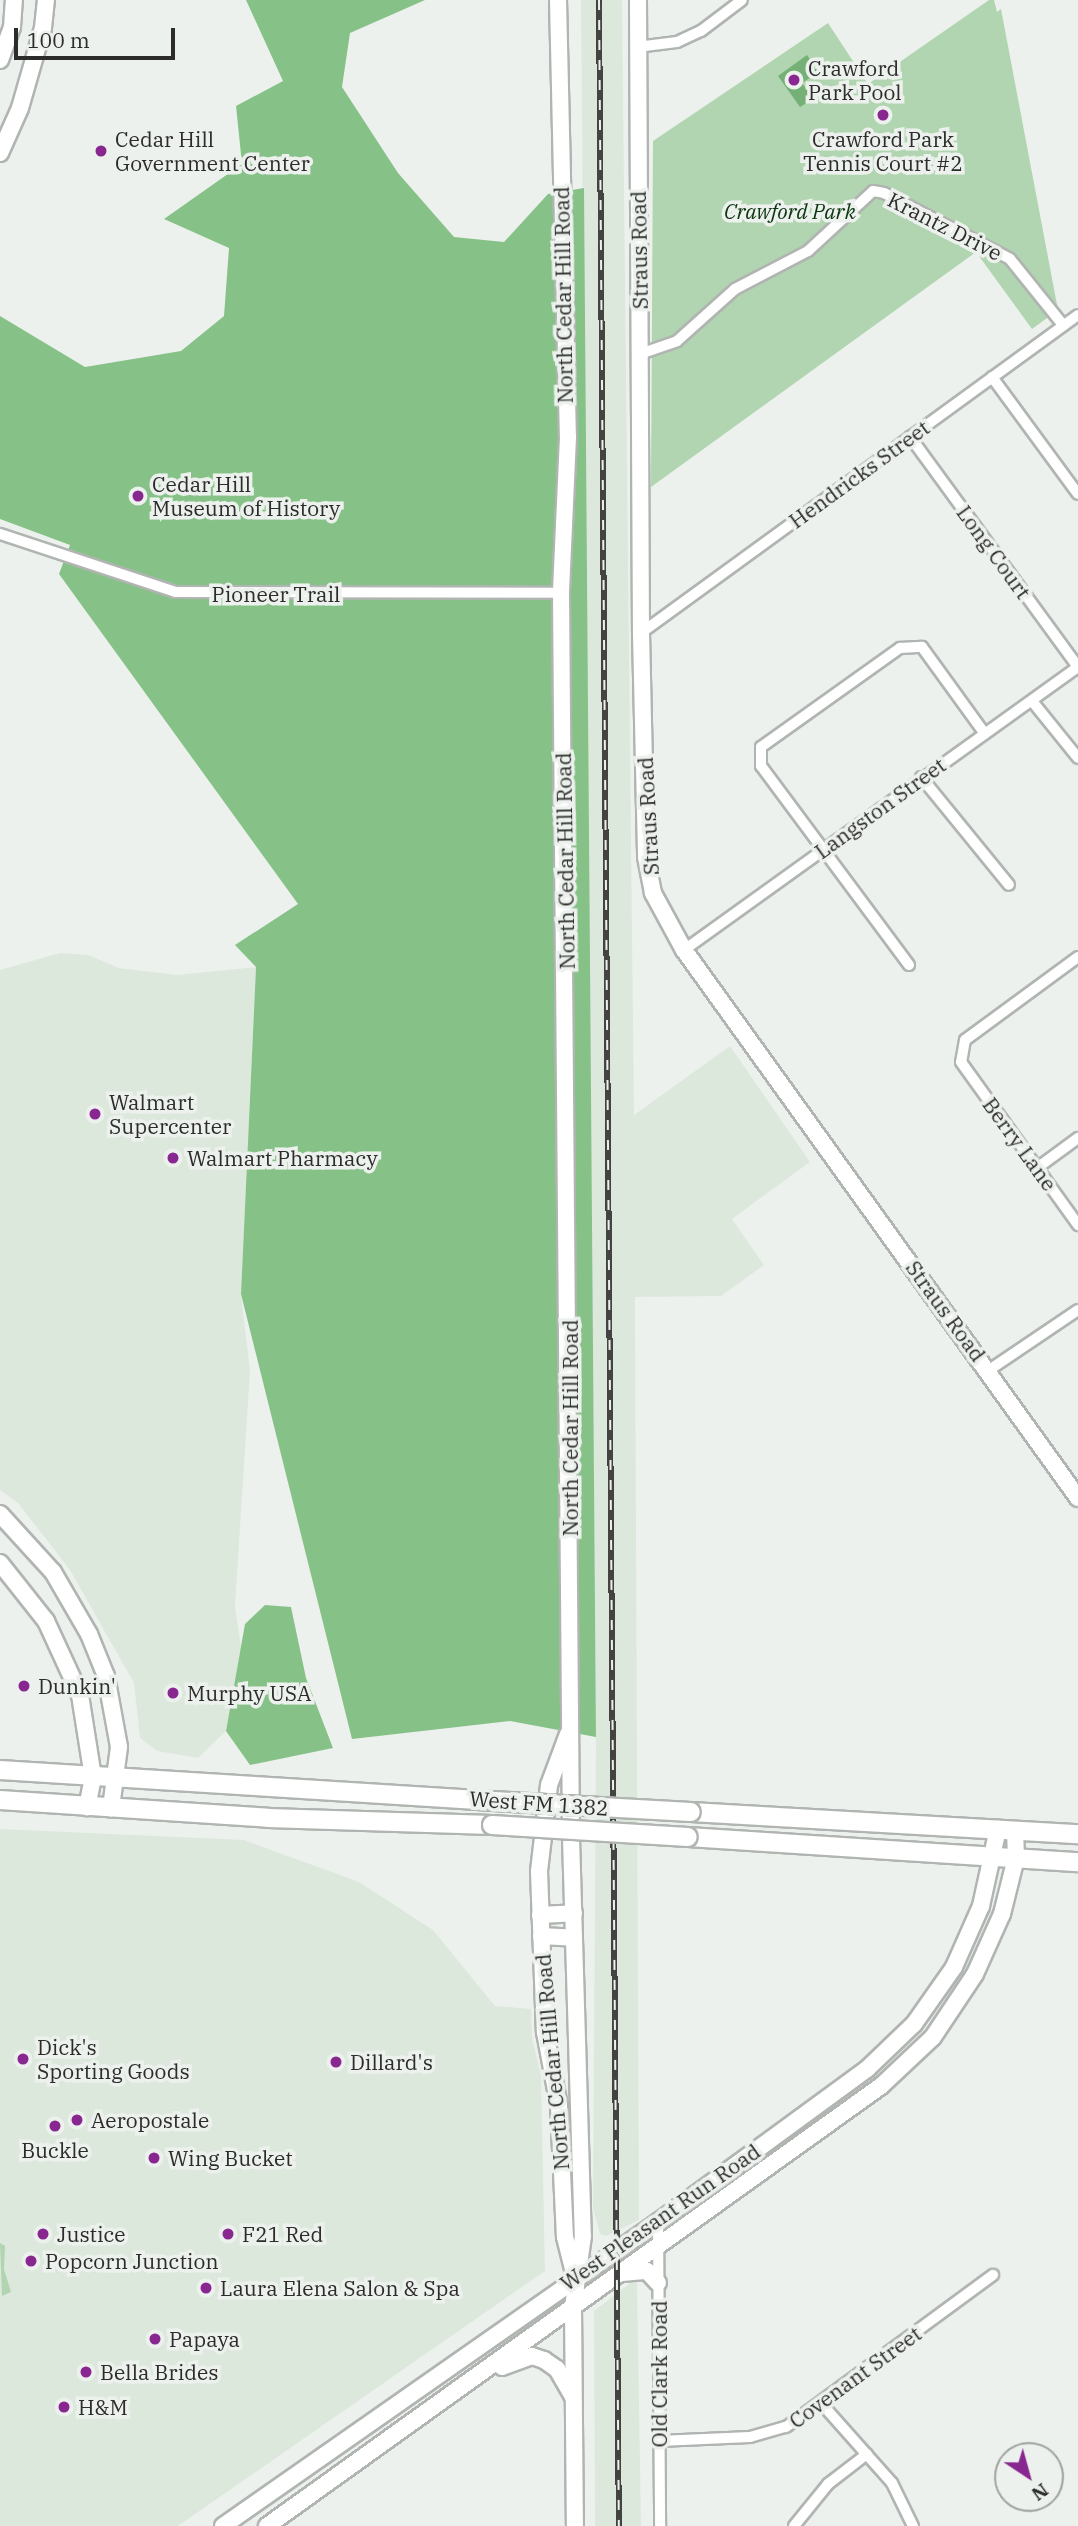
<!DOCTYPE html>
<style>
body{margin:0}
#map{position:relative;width:1078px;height:2526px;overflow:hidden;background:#edf1ed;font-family:"IBM Plex Serif",serif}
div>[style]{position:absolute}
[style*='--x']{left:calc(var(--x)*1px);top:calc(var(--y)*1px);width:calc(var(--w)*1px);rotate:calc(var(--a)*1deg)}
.built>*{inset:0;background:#dde8dd}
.green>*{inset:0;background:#b0d5b0}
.forest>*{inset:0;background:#86c287}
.water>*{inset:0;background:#75b076}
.roads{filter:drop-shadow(2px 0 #b1b5b1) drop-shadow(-2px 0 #b1b5b1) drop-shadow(0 2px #b1b5b1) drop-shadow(0 -2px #b1b5b1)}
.street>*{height:10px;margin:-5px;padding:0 5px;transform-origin:5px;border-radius:5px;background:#fff}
.secondary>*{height:16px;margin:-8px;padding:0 8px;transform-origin:8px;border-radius:8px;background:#fff}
.primary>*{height:18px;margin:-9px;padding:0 9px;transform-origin:9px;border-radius:9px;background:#fff}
.rail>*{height:6px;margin-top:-3px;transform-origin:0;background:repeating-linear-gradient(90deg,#edf1ed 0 10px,#434442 0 20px);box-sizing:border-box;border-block:2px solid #434442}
.bridges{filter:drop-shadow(2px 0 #b1b5b1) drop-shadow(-2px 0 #b1b5b1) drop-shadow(0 2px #b1b5b1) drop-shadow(0 -2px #b1b5b1)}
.primary-bridge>*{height:18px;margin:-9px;padding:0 9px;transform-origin:9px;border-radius:9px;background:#fff}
.dots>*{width:19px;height:19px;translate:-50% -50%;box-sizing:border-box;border:4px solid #edf1ed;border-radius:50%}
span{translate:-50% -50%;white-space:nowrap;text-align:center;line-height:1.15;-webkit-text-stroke:7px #edf1ed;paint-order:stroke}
.poi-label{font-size:21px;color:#2c2d2b}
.left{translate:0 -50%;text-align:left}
.park-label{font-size:21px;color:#0a350e;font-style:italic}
.street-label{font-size:21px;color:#2c2d2b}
.north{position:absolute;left:994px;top:2442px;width:70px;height:70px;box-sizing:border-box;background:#edf1ed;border:2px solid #a0a39f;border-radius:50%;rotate:144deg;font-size:19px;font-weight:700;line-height:28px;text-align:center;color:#2c2d2b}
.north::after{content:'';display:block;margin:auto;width:24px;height:32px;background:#882790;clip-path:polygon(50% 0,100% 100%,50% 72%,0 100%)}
.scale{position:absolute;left:14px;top:28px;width:161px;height:32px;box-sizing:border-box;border:4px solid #2c2d2b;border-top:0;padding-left:9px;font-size:21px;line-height:24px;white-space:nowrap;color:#2c2d2b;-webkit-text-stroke:5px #edf1ed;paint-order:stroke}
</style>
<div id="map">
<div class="built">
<div style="clip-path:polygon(581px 0,622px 0,634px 1115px,730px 1046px,810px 1162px,732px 1219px,764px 1265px,721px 1296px,635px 1297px,639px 2220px,606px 2236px,600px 2234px,593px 2208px,596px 1735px)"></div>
<div style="clip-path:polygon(60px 953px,88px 955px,119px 968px,177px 975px,256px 967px,241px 1294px,250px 1371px,235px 1606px,241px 1647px,226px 1731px,198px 1758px,157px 1751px,140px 1738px,134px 1683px,70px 1570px,18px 1503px,0 1490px,0 970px)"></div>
<div style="clip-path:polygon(0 1829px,244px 1840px,359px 1882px,433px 1930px,495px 2006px,531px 2009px,532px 2038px,541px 2075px,545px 2271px,178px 2526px,0 2526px)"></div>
<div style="clip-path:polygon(633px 2281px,637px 2282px,641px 2526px,595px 2526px,594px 2311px)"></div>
</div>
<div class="green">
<div style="clip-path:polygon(989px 0,994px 0,997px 12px,1001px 9px,1058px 310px,1032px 329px,976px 252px,651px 487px,653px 141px,828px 23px,868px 84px)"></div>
<div style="clip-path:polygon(0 2243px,5px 2246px,4px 2269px,11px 2292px,2px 2296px)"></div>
</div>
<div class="forest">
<div style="clip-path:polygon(246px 0,425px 0,350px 33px,342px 87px,398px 173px,454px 237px,504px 242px,548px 194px,584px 188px,596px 1737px,510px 1721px,352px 1739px,241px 1294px,256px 967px,235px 945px,298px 904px,59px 574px,70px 545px,0 519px,0 316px,85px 367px,181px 351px,224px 316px,229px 248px,164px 219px,242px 164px,236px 106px,283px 81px)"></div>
<div style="clip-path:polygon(265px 1605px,291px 1607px,306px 1678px,333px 1748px,250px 1765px,226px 1731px,245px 1624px)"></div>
</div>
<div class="water">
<div style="clip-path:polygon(807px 55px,819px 72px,802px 83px,813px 99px,800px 107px,778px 76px)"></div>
</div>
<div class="roads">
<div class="street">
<div style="--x:637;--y:47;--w:40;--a:-7.1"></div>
<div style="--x:677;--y:42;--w:26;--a:-25"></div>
<div style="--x:701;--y:31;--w:51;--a:-37.1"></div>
<div style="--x:640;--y:354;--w:39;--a:-19"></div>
<div style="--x:677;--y:341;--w:78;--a:-41.9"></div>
<div style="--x:735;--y:289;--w:82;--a:-27.5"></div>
<div style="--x:808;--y:251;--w:88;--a:-42.7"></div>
<div style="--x:873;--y:191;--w:11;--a:10"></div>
<div style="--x:884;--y:193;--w:142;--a:27.6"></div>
<div style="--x:1010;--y:259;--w:85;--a:51.2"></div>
<div style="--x:992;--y:377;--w:145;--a:53.7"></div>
<div style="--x:0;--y:534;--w:184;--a:18.3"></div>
<div style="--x:175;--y:592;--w:386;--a:0.1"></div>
<div style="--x:641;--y:633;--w:540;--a:-36.04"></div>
<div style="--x:1032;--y:701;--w:73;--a:51.1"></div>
<div style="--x:921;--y:777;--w:139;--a:50.8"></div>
<div style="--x:684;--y:950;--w:485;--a:-35.7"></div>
<div style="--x:1078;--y:667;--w:285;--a:-126.1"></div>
<div style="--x:1078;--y:957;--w:140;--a:143.7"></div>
<div style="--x:965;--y:1040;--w:22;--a:100"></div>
<div style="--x:961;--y:1062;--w:201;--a:54.3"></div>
<div style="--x:909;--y:965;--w:248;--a:-126.6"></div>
<div style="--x:761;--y:766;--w:19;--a:-90"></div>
<div style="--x:761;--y:747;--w:171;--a:-35.5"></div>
<div style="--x:900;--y:648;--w:22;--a:-3"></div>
<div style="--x:922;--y:647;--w:107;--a:54.1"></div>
<div style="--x:1037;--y:1168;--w:51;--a:-36.2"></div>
<div style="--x:989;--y:1370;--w:107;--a:-34"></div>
<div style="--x:658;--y:2222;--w:304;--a:89.6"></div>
<div style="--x:821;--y:2403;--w:107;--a:48.4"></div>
<div style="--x:892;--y:2483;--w:48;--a:64"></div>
<div style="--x:659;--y:2441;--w:91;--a:-2.5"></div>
<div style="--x:750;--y:2437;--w:37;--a:-16"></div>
<div style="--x:786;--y:2427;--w:257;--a:-36.3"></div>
<div style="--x:794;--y:2526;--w:54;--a:-51"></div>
<div style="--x:828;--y:2484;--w:49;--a:-37.6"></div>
</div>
<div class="secondary">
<div style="--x:558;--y:0;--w:437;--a:88.7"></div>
<div style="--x:568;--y:437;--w:156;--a:92.6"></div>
<div style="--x:561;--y:593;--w:1245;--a:89.54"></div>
<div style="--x:571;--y:1838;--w:398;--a:88.3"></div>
<div style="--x:583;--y:2236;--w:72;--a:98"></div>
<div style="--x:573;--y:2307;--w:219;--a:89.5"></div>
<div style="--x:638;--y:0;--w:633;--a:89.73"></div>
<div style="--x:641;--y:633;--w:224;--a:88.7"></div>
<div style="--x:646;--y:857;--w:37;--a:79"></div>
<div style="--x:653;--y:893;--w:65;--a:61.5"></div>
<div style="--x:684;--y:950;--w:675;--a:54.28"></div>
<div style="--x:0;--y:60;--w:35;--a:-70"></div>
<div style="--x:12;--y:27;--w:27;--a:-86"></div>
<div style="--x:0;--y:153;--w:49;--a:-66"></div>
<div style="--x:20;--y:108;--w:83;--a:-74"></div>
<div style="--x:43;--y:28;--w:28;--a:-84"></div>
<div style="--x:0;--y:1514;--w:79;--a:47.6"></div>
<div style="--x:53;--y:1572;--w:72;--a:59.9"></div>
<div style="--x:89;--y:1634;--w:45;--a:68"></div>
<div style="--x:106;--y:1676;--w:72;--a:79.6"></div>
<div style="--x:119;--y:1747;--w:62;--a:97.5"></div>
<div style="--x:0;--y:1563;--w:74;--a:51.6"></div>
<div style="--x:46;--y:1621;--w:81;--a:65.3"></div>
<div style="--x:80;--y:1695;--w:83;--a:81"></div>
<div style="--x:93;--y:1777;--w:31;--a:101"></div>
<div style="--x:568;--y:1734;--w:54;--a:110.4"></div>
<div style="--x:549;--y:1785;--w:87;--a:96.6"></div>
<div style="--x:539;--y:1871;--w:161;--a:87.9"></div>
<div style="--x:545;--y:2032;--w:75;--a:79.3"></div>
<div style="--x:559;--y:2106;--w:131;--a:87.4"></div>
<div style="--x:565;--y:2237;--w:36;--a:76"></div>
<div style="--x:540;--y:1915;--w:34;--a:-3"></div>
<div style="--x:541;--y:1936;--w:33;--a:3"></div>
<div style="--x:622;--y:2273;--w:25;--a:-5"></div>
<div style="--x:647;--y:2271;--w:16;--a:47"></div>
<div style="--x:502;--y:2367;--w:32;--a:-20"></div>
<div style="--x:532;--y:2356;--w:13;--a:18"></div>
<div style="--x:544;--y:2360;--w:16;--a:35"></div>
<div style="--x:557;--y:2369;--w:32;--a:60"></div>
<div style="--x:223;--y:2526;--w:531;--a:-34.95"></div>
<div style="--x:658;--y:2222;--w:259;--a:-36.2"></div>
<div style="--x:867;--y:2069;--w:65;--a:-43.8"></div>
<div style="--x:914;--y:2024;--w:70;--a:-54.9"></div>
<div style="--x:954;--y:1967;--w:67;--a:-66.1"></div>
<div style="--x:981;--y:1906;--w:79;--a:-77.6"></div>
<div style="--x:267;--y:2526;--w:755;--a:-35.63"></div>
<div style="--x:881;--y:2086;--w:71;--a:-43.3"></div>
<div style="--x:933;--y:2037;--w:76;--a:-56.3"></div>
<div style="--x:975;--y:1974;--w:66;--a:-65.8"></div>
<div style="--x:1002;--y:1914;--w:58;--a:-76"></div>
<div style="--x:1016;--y:1858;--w:28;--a:-92"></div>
</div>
<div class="primary">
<div style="--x:0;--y:1770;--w:494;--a:3.6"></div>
<div style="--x:0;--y:1800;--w:269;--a:3.8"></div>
<div style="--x:268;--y:1818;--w:224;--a:1.8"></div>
<div style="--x:691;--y:1812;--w:388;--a:3.3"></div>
<div style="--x:688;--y:1837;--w:391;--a:3.7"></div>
</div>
</div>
<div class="rail">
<div style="--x:599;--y:0;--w:2526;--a:89.55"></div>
</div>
<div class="bridges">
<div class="primary-bridge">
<div style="--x:493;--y:1801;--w:198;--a:3.2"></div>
<div style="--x:492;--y:1825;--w:196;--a:3.5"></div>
</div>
</div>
<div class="dots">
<div style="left:794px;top:80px;background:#882790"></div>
<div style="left:883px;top:115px;background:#882790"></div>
<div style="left:101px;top:151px;background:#882790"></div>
<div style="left:138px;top:496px;background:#882790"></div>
<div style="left:95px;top:1114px;background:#882790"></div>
<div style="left:173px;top:1158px;background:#882790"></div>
<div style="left:24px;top:1686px;background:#882790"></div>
<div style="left:173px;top:1693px;background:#882790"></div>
<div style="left:23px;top:2059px;background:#882790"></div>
<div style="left:336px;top:2062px;background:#882790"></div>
<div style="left:77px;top:2120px;background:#882790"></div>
<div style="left:55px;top:2126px;background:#882790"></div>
<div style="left:154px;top:2158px;background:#882790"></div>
<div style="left:43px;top:2234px;background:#882790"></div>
<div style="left:228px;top:2234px;background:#882790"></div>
<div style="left:31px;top:2261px;background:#882790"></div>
<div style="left:206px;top:2288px;background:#882790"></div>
<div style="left:155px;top:2339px;background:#882790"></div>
<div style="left:86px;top:2372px;background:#882790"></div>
<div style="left:64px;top:2407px;background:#882790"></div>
</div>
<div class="poi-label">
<span class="left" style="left:808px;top:80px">Crawford<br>Park Pool</span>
<span class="left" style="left:115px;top:151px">Cedar Hill<br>Government Center</span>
<span style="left:883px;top:151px">Crawford Park<br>Tennis Court #2</span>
<span class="left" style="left:152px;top:496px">Cedar Hill<br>Museum of History</span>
<span class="left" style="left:109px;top:1114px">Walmart<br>Supercenter</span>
<span class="left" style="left:187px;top:1158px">Walmart Pharmacy</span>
<span class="left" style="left:38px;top:1686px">Dunkin'</span>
<span class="left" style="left:187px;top:1693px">Murphy USA</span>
<span class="left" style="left:37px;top:2059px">Dick's<br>Sporting Goods</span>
<span class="left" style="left:350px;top:2062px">Dillard's</span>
<span class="left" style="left:91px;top:2120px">Aeropostale</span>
<span style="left:55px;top:2150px">Buckle</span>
<span class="left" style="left:168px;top:2158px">Wing Bucket</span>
<span class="left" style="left:57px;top:2234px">Justice</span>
<span class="left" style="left:242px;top:2234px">F21 Red</span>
<span class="left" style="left:45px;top:2261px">Popcorn Junction</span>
<span class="left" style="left:220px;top:2288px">Laura Elena Salon &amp; Spa</span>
<span class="left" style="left:169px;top:2339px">Papaya</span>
<span class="left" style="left:100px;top:2372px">Bella Brides</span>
<span class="left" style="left:78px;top:2407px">H&amp;M</span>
</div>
<div class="park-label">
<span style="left:790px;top:211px">Crawford Park</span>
</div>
<div class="street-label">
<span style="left:945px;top:226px;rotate:27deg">Krantz Drive</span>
<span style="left:639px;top:250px;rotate:-91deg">Straus Road</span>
<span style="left:563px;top:295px;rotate:-91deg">North Cedar Hill Road</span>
<span style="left:859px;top:474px;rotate:-36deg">Hendricks Street</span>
<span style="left:994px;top:552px;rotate:54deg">Long Court</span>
<span style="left:276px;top:594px">Pioneer Trail</span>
<span style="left:880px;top:808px;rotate:-36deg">Langston Street</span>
<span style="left:648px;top:816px;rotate:-93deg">Straus Road</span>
<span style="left:565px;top:861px;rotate:-91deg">North Cedar Hill Road</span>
<span style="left:1020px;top:1144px;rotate:54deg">Berry Lane</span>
<span style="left:946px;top:1311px;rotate:54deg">Straus Road</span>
<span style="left:570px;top:1428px;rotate:-90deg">North Cedar Hill Road</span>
<span style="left:539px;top:1803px;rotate:4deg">West FM 1382</span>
<span style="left:552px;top:2062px;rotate:-95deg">North Cedar Hill Road</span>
<span style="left:660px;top:2217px;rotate:-35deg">West Pleasant Run Road</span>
<span style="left:659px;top:2374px;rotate:-90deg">Old Clark Road</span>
<span style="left:855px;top:2377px;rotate:-36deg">Covenant Street</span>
</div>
<div class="north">N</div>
<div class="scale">100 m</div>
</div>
